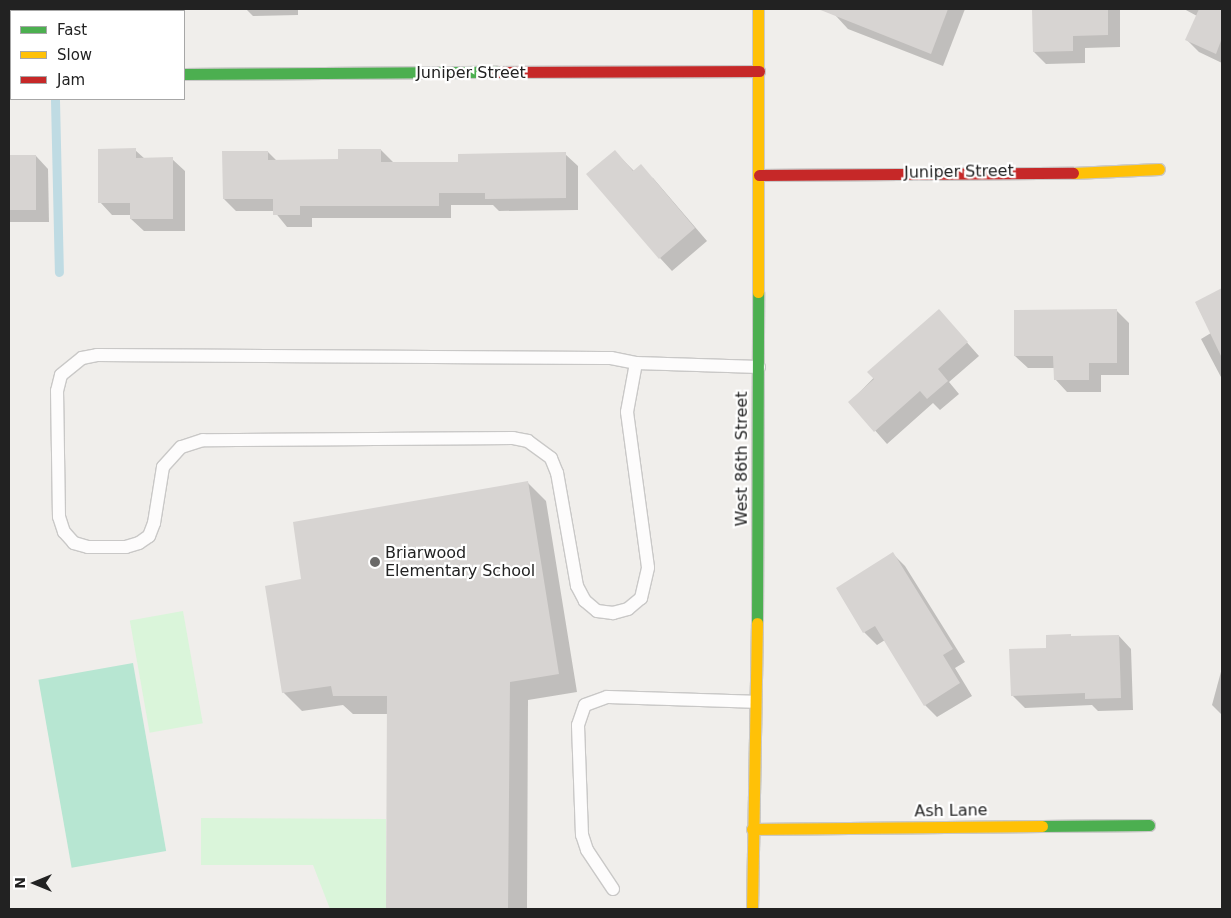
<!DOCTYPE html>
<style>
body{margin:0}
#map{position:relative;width:1231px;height:918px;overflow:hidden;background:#f0eeeb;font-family:"DejaVu Sans",sans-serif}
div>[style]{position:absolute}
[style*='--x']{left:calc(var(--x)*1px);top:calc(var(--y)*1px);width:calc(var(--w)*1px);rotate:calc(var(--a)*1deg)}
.park>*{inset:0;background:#daf5da;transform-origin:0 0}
.pitch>*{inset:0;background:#b7e6d2;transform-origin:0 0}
.shadow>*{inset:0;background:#0003}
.stream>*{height:9px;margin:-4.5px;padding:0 4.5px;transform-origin:4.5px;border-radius:4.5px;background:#bfdbe3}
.building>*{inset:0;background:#d7d4d2;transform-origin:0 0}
.roads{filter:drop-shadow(1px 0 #c9c8c7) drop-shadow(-1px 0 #c9c8c7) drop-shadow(0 1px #c9c8c7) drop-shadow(0 -1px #c9c8c7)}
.lane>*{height:12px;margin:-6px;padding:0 6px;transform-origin:6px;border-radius:6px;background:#fdfcfc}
.street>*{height:26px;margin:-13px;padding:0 13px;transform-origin:13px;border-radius:13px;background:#fdfcfc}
.fast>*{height:11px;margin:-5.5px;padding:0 5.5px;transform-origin:5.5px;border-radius:5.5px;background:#4caf50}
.slow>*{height:11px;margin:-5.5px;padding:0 5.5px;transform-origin:5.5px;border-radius:5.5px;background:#ffc107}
.jam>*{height:11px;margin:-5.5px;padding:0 5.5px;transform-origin:5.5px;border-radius:5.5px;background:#c62828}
.dots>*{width:14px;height:14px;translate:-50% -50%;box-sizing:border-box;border:2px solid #fff;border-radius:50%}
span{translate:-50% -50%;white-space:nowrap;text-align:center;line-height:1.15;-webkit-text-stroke:4.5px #fff;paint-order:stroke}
.street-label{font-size:16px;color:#222}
.poi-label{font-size:16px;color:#222}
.left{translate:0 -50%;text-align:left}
.frame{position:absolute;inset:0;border:10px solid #222;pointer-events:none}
.legend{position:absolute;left:10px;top:10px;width:175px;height:90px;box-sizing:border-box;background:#fff;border:1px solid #a7a7a7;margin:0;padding:6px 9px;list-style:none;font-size:15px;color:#222}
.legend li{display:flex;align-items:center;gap:10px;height:25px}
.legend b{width:25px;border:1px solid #a7a7a7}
.north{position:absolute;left:10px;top:858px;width:50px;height:50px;-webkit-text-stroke:4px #fff;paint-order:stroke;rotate:270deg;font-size:14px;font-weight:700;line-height:20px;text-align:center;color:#222}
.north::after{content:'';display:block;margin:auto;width:18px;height:22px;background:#222;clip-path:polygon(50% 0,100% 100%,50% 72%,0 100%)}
</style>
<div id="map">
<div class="park">
<div style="left:183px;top:611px;width:114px;height:54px;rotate:80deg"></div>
<div style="clip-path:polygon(201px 818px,386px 819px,386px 909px,330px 909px,313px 865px,201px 865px)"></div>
</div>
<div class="pitch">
<div style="left:133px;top:663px;width:191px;height:96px;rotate:80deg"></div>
</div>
<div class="shadow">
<div style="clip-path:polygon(9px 9px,175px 9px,10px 13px)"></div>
<div style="clip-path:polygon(246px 9px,417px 9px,298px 9px,298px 15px,253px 16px)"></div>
<div style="clip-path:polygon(838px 9px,965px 9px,943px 66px,848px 29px,836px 16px)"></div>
<div style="clip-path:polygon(1033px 9px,1120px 9px,1120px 47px,1085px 48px,1085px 63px,1046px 64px,1034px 52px)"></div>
<div style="clip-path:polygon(1184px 9px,1222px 9px,1222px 63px,1199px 52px,1187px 40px,1197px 16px)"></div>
<div style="clip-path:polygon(135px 150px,145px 159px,172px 159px,185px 171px,185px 231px,144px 231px,131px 219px,131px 215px,112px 215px,100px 202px)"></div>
<div style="clip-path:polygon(381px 150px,394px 163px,460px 163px,565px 154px,578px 166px,578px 210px,499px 211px,493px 205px,451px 205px,451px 218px,312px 218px,312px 227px,287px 227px,274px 211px,236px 211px,224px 199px,268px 152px,277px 161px,339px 160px)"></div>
<div style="clip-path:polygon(615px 152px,634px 171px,653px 178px,707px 241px,672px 271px,660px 258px)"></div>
<div style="clip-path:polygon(9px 156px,36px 156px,48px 169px,49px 222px,9px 222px)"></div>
<div style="clip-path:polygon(1222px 291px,1222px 379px,1201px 339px,1211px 333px,1196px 303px)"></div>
<div style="clip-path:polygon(1116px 310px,1129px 323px,1129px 375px,1101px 375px,1101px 392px,1067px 392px,1055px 379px,1055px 368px,1028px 368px,1015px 356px)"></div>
<div style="clip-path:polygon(939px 311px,979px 356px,949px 382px,959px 394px,940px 410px,933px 403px,887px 444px,850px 402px)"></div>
<div style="clip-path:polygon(527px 482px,546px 501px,577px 692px,528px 700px,527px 909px,387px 909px,388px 714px,353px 714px,343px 705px,302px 711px,283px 692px,303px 580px)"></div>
<div style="clip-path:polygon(893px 554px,905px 566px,965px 662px,955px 668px,972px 696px,937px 717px,925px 705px,885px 640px,877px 645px,864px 632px)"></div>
<div style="clip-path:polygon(1119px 636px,1131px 649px,1133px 710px,1098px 711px,1092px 705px,1025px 708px,1012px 695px,1048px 649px)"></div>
<div style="clip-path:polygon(1222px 668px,1222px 715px,1212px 705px)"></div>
</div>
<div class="stream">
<div style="--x:59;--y:11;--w:2;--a:-90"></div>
<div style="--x:55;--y:100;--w:172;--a:88.7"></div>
</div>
<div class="building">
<div style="clip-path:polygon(818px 9px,948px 9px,931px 54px)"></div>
<div style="clip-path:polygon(1032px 9px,1108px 9px,1108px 35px,1073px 36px,1073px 51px,1033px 52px)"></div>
<div style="clip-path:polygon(1199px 9px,1222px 9px,1222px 38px,1216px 54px,1185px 40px)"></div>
<div style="clip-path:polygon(136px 148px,136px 158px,173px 157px,173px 219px,130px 219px,130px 203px,98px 203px,98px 149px)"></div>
<div style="clip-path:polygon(338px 149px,381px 149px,381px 162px,458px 162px,458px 154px,566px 152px,566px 198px,485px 199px,485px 193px,439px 193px,439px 206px,300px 206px,300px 215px,273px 215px,273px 199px,223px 199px,222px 151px,268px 151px,268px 160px,338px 159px)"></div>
<div style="clip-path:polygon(615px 150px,633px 171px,641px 164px,695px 228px,659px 259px,586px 174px)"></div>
<div style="left:9px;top:155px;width:27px;height:55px"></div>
<div style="clip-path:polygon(1222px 288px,1222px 358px,1195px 302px)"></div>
<div style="clip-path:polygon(939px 309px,968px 342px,938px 369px,948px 381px,927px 399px,920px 391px,874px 432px,848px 402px,874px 379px,867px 372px)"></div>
<div style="clip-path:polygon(1117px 309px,1117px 363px,1089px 363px,1089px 380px,1054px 380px,1053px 356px,1014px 356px,1014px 310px)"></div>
<div style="clip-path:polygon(528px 481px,559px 674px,510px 682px,508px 909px,386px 909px,387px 696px,333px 696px,331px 686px,282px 693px,265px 586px,301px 579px,293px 522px)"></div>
<div style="clip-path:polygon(893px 552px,953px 649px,943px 655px,960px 683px,924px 706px,875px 626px,863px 633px,836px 588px)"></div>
<div style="clip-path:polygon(1071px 634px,1071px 636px,1119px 635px,1121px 698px,1085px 699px,1085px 693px,1011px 696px,1009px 649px,1046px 648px,1046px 635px)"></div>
</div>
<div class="roads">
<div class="lane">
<div style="--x:636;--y:363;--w:50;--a:100.4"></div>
<div style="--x:627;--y:412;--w:157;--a:82.3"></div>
<div style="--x:648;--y:568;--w:31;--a:103"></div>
<div style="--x:641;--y:598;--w:17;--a:140"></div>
<div style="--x:628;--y:609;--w:16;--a:165"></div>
<div style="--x:613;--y:613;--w:16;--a:-173"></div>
<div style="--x:597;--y:611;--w:16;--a:-140"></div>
<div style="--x:585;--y:601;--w:17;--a:-118"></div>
<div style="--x:577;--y:586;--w:115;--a:-100"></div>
<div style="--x:557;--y:473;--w:16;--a:-112"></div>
<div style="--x:551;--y:458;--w:29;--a:-144"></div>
<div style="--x:528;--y:441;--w:15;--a:-169"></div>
<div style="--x:513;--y:438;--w:310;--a:179.6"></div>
<div style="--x:203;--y:440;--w:23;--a:162"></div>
<div style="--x:181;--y:447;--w:27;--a:132"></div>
<div style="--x:163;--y:467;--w:57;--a:99.1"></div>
<div style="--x:154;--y:523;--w:14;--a:111"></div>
<div style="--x:149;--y:536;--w:12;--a:145"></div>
<div style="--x:139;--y:543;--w:14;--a:163"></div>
<div style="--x:126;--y:547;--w:38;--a:180"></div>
<div style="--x:88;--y:547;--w:15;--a:-164"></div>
<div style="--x:74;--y:543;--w:15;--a:-132"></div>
<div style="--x:64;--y:532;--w:16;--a:-108"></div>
<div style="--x:59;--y:517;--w:126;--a:-90.9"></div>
<div style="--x:57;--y:391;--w:16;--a:-76"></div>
<div style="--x:61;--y:375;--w:27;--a:-39"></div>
<div style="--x:82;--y:358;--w:15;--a:-11"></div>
<div style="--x:97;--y:355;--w:514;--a:0.33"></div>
<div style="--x:611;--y:358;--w:25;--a:11"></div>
<div style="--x:636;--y:363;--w:123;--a:1.9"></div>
<div style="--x:613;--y:889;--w:47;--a:-123.7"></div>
<div style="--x:587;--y:850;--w:16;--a:-108"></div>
<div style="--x:582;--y:835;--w:110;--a:-92.1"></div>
<div style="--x:578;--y:725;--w:21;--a:-71"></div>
<div style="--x:585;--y:705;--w:23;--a:-20"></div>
<div style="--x:607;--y:697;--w:148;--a:1.9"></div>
</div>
<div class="street">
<div style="--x:9;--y:75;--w:2;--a:0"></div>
</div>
<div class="fast">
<div style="--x:184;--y:74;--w:313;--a:-0.4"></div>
<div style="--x:757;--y:623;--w:331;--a:-89.8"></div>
<div style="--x:1042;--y:826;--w:107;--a:-0.5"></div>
</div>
<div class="slow">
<div style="--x:758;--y:9;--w:283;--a:90"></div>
<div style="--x:1073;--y:173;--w:86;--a:-2.7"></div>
<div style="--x:752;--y:829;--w:290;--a:-0.6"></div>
<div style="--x:752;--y:909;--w:286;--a:-89"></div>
</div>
<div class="jam">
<div style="--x:497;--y:72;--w:262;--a:-0.2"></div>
<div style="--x:759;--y:175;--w:314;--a:-0.4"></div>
</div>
</div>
<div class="dots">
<div style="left:375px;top:562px;background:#6a6968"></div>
</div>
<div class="street-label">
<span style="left:471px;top:73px">Juniper Street</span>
<span style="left:959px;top:172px;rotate:-1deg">Juniper Street</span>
<span style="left:742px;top:459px;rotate:-90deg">West 86th Street</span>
<span style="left:951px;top:811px;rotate:-1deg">Ash Lane</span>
</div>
<div class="poi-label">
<span class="left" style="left:385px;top:562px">Briarwood<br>Elementary School</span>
</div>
<div class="frame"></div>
<ul class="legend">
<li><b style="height:6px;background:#4caf50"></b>Fast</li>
<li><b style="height:6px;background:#ffc107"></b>Slow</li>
<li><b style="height:6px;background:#c62828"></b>Jam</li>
</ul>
<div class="north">N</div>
</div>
